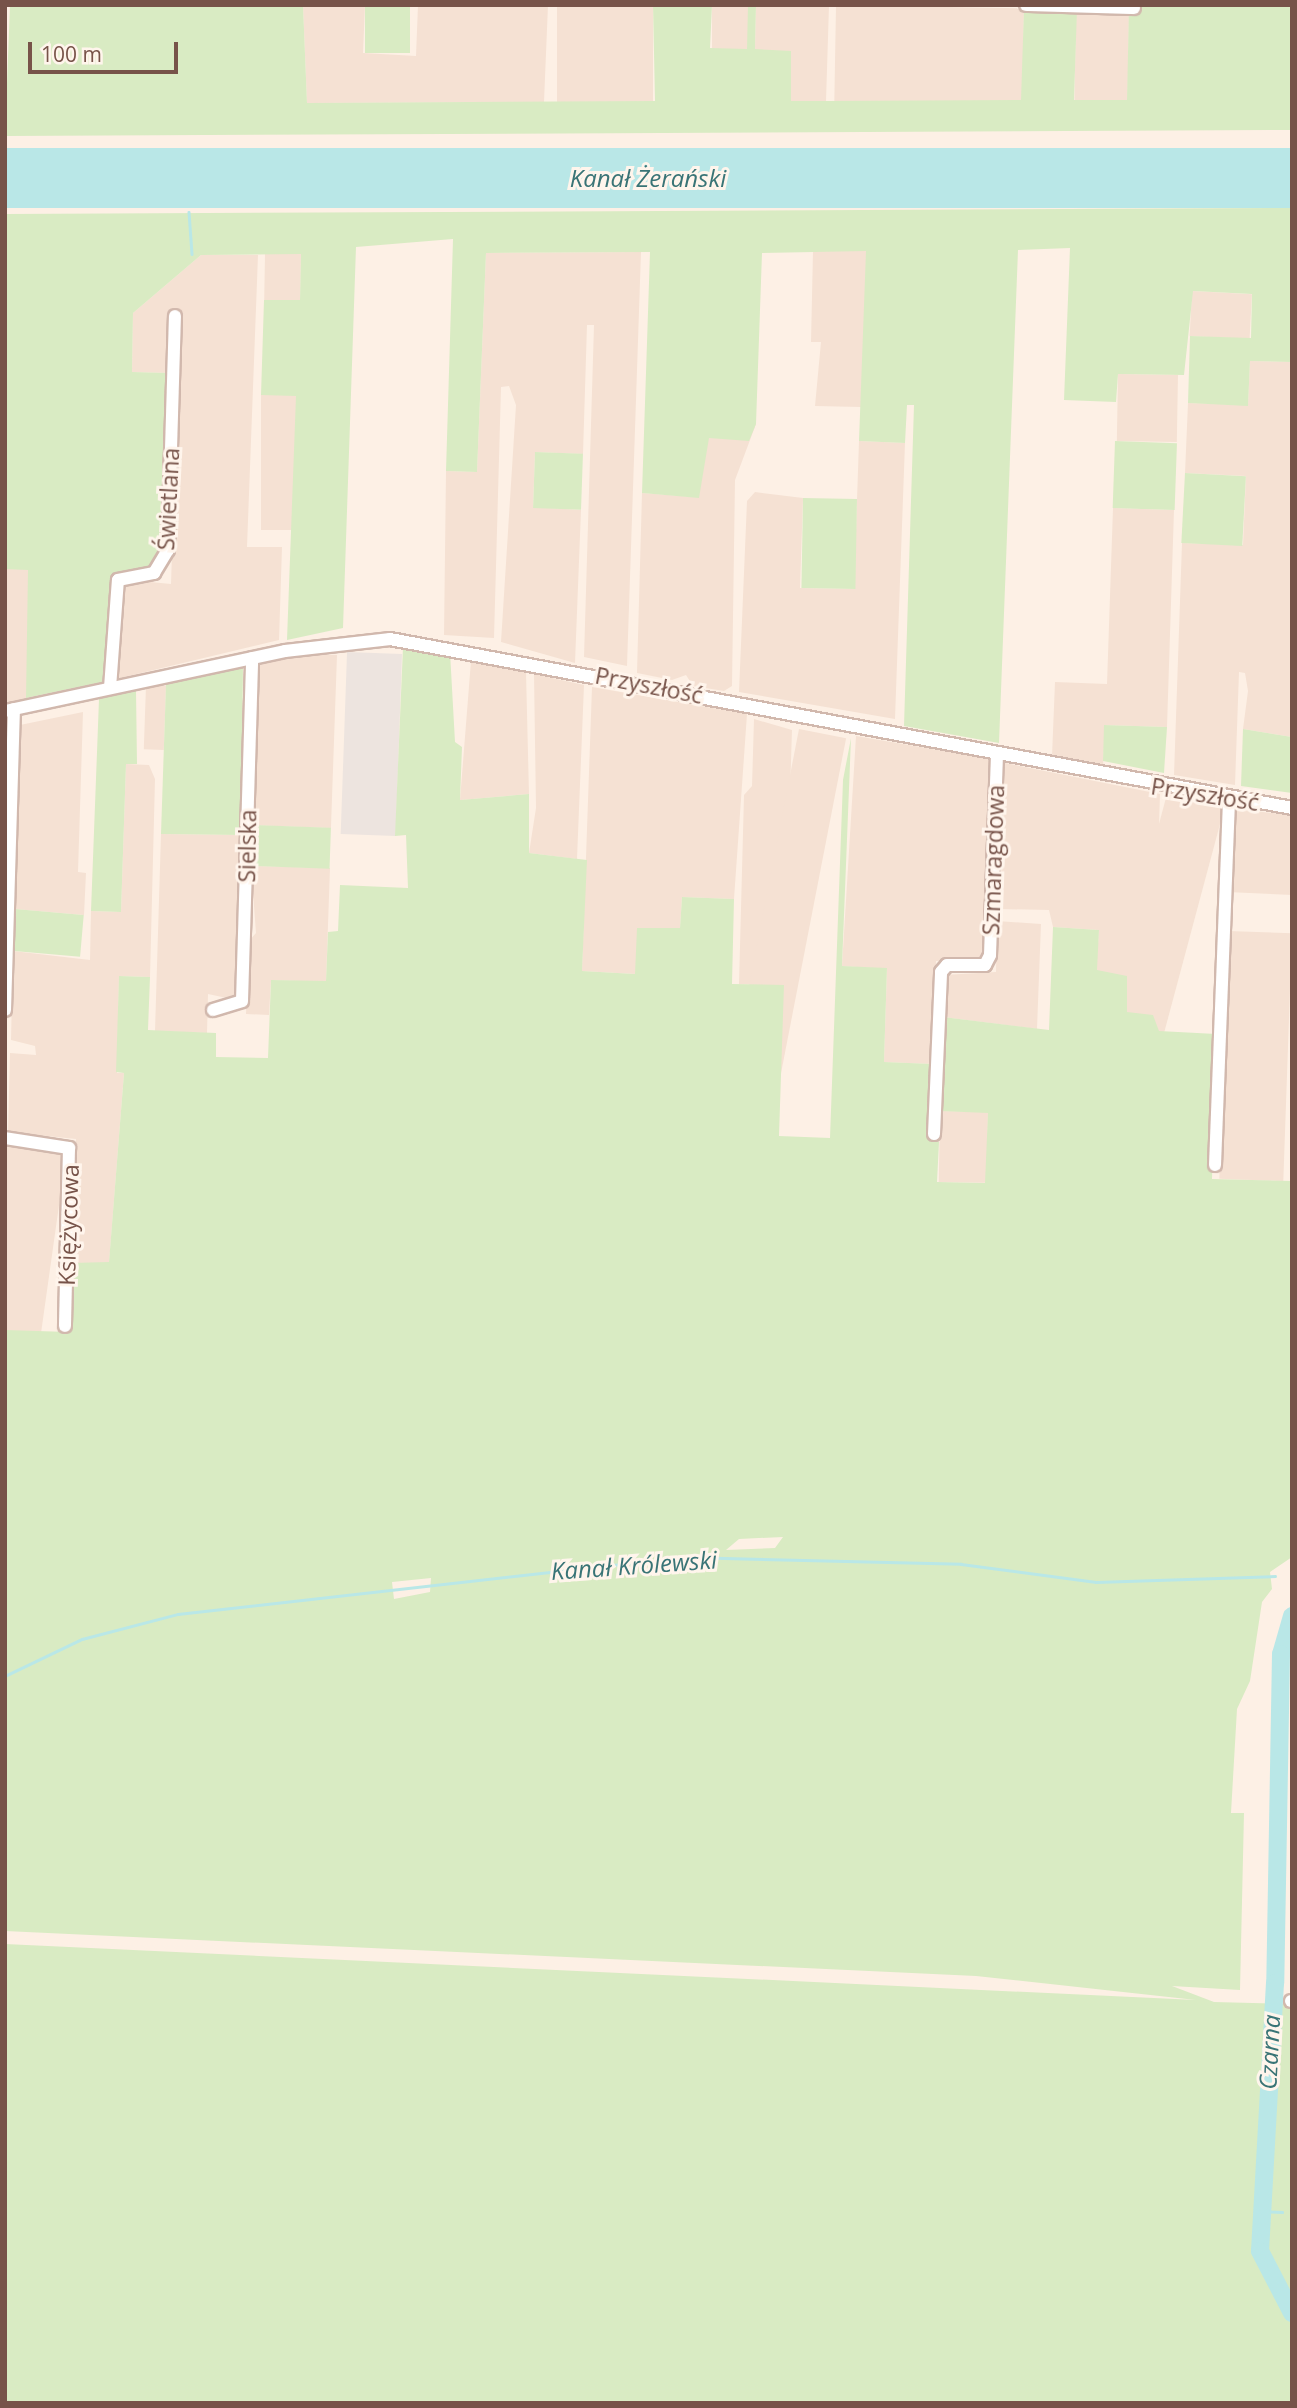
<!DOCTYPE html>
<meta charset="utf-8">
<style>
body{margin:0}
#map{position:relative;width:1297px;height:2408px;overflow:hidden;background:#fdf0e5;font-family:"Open Sans",sans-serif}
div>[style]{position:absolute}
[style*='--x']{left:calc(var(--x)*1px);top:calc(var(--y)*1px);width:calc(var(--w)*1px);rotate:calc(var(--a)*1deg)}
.residential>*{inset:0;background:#f5e1d3;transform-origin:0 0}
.industrial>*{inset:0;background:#ede4df;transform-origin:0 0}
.green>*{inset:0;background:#d9ebc3;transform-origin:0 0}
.water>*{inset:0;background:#b9e7e7;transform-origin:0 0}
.stream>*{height:2.5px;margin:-1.25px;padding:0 1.25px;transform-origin:1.25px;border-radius:1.25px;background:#b9e7e7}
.river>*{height:18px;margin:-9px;padding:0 9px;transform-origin:9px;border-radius:9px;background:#b9e7e7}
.roads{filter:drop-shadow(2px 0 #d1b8ad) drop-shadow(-2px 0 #d1b8ad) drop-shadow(0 2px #d1b8ad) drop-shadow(0 -2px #d1b8ad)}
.minor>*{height:12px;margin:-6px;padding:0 6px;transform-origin:6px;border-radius:6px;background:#fff}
span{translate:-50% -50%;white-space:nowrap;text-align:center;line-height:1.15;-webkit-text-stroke:6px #fff5ec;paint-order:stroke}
.street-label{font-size:23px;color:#775349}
.water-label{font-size:24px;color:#397476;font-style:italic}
.frame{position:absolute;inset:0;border:7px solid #775349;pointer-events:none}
.scale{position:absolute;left:28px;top:42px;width:150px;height:32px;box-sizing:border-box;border:4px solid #775349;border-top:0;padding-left:9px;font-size:21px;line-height:24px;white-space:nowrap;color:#775349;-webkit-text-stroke:5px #fff5ec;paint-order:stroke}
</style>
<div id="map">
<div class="residential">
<div style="clip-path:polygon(303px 5px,365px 5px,363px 53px,416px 56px,418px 5px,548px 5px,544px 102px,307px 103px)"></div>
<div style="left:557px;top:5px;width:96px;height:97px"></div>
<div style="left:712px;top:5px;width:36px;height:44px"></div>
<div style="clip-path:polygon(756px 5px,829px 5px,826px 101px,790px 101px,755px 50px)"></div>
<div style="left:836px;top:5px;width:188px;height:96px;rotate:1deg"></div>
<div style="left:1076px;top:14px;width:53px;height:86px;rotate:1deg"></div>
<div style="clip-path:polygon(813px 251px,867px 251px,861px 407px,815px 406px,821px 342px,811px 342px)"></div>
<div style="clip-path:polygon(641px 252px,627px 666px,584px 657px,594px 325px,587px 325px,583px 454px,535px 452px,533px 507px,581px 510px,575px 663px,501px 642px,516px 405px,509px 386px,501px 387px,494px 638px,444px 635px,446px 471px,477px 472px,486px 253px)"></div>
<div style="left:301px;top:254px;width:47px;height:36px;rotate:91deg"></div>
<div style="clip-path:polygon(201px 255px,258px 255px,247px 547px,282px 547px,279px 640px,116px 679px,120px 589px,130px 580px,171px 584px,180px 313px,171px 311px,169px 373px,132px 372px,133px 313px)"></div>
<div style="left:1192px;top:291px;width:60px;height:45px;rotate:3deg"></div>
<div style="clip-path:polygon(1250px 361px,1292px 362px,1292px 737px,1243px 729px,1248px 691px,1245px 673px,1239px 672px,1235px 785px,1174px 775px,1182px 543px,1243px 545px,1246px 476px,1185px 473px,1188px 403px,1248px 405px)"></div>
<div style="left:1118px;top:374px;width:60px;height:67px;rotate:1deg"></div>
<div style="left:261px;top:395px;width:35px;height:135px"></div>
<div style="clip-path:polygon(697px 423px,756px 424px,735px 480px,732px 686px,724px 691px,693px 686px,686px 675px,672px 680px,637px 673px,642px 493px,694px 497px)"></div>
<div style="clip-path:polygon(859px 441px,905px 443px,895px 719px,739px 692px,747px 501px,755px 492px,803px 498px,800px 588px,854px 589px)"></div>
<div style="clip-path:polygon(1113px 508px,1174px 510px,1167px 727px,1105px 725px,1103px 767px,1052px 756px,1055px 682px,1107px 684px)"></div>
<div style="left:5px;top:569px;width:23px;height:135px"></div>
<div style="left:337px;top:655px;width:173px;height:81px;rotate:92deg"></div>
<div style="clip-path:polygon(471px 661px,526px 672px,529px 794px,460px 800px)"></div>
<div style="clip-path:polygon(534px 674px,584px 685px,577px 859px,529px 853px,536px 808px)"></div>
<div style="left:166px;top:686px;width:64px;height:20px;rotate:92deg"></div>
<div style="clip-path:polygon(592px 687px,747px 714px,734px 899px,682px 897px,680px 928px,636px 974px,582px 971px)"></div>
<div style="clip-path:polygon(83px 712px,78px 872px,86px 873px,84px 915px,15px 909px,20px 725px)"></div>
<div style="clip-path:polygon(754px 719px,792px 730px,784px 985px,739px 984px,744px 795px,752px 786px)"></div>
<div style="left:799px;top:729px;width:48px;height:408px;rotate:11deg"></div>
<div style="clip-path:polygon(856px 736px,991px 759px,992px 764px,984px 955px,979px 962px,936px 961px,933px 1064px,884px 1062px,887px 969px,842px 966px)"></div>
<div style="clip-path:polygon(1005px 763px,1160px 794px,1153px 1015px,1126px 1012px,1096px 970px,1099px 930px,1053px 927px,1049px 910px,998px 909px)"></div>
<div style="clip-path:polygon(126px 764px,149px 765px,155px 779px,150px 977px,119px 976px,117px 1073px,124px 1073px,109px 1263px,71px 1263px,76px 1139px,8px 1132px,10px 1053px,36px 1055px,35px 1046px,11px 1040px,13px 951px,90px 960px,91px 911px,121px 912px)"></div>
<div style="left:1167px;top:794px;width:59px;height:237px;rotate:15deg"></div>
<div style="clip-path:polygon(1235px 809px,1292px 815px,1292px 895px,1227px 892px)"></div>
<div style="clip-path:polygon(161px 834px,241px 835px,236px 1000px,208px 994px,207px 1033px,155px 1031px)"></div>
<div style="clip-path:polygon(251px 866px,330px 868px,326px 982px,271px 980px,269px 1015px,246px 1014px,249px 941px,256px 933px)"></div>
<div style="clip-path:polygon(997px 921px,1041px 924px,1037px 1029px,943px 1017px,944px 975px,996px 972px)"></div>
<div style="left:1228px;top:931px;width:64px;height:248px;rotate:2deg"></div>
<div style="left:940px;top:1111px;width:48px;height:71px;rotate:1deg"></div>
<div style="left:5px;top:1144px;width:62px;height:186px;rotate:8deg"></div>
</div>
<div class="industrial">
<div style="left:402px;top:654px;width:182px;height:55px;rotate:92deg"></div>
</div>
<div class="green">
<div style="clip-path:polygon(10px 5px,303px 5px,307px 103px,655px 101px,653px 5px,712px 5px,710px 48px,747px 49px,748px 5px,756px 5px,755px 49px,791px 51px,791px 101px,826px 101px,1021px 100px,1024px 8px,1077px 9px,1074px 100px,1127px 100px,1129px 5px,1292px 5px,1292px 130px,5px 136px)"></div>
<div style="left:365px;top:5px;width:45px;height:48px"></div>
<div style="clip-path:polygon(1292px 208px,1292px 362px,1250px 361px,1248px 406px,1188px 403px,1190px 336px,1251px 338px,1252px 294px,1193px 291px,1184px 375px,1118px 374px,1116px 402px,1064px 400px,1070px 248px,1018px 250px,999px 743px,904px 726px,914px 405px,907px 405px,905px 443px,859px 441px,866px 251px,762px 253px,756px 424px,749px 441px,709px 438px,699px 498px,642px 493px,650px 252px,486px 253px,477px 472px,446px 471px,453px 239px,356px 247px,343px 628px,287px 640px,296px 396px,261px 395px,264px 300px,300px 300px,301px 254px,201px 255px,133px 313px,132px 372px,169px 373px,163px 551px,154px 567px,113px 574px,107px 681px,26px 698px,28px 570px,5px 569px,5px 214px)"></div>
<div style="left:1115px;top:441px;width:62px;height:67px;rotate:2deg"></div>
<div style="left:535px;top:452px;width:48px;height:56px;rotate:2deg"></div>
<div style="left:1185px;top:473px;width:61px;height:70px;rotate:3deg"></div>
<div style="left:803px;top:498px;width:54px;height:90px;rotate:1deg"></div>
<div style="clip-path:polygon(evenodd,403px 647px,450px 652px,455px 742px,462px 747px,460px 800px,529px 794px,529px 853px,587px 860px,582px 971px,635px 974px,637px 928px,680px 928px,682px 897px,734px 899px,732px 984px,784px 985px,779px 1136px,830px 1138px,843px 780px,851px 738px,842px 966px,887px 968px,884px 1062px,933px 1064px,930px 1135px,939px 1142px,937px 1182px,985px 1183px,988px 1113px,940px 1111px,943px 1017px,1049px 1030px,1053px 927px,1099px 930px,1097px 970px,1127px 976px,1127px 1012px,1153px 1015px,1159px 1031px,1216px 1034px,1212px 1179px,1292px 1181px,1292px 1557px,1270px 1572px,1272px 1589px,1262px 1602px,1250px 1681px,1237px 1709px,1231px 1813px,1244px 1813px,1240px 1990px,1172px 1986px,1214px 2002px,1292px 2004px,1292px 2403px,5px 2403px,5px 1944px,1196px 2000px,976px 1976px,5px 1931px,5px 1330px,69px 1332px,71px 1263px,109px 1262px,124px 1073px,116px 1072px,119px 976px,150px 977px,148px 1030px,216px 1033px,216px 1057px,268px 1058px,271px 980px,326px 981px,328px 932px,338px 931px,340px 885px,408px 888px,406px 835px,395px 836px,403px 647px,783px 1537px,775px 1548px,726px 1550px,739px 1539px,783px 1537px,403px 647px,431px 1578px,430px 1592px,394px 1599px,392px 1582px,431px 1578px)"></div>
<div style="clip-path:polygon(243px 667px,241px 835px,161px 834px,166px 684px)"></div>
<div style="clip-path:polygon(136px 690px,137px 764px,126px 764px,121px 912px,91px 911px,99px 699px)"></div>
<div style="clip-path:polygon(1104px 725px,1167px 727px,1164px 773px,1103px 761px)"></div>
<div style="clip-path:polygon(1243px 729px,1292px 737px,1292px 793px,1241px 786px)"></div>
<div style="left:253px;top:825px;width:78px;height:41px;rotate:2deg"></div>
<div style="left:15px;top:909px;width:69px;height:42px;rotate:5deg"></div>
</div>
<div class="water">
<div style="left:1292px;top:148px;width:60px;height:1287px;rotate:90deg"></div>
</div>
<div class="stream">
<div style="--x:189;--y:212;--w:42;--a:85.9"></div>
<div style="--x:5;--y:1676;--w:85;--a:-25.7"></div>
<div style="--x:82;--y:1639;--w:99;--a:-14.6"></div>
<div style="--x:178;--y:1614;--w:509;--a:-6.43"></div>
<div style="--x:684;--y:1557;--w:277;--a:1.4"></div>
<div style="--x:961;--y:1564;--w:136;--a:7.6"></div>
<div style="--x:1096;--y:1582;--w:179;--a:-1.9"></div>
<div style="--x:1262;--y:2211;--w:20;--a:3"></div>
</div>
<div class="river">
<div style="--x:1292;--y:1616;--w:40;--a:106"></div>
<div style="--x:1281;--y:1654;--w:329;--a:91"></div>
<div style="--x:1275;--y:1983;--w:268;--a:93.2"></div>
<div style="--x:1260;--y:2251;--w:70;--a:62.7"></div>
</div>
<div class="roads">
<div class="minor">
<div style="--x:1026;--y:5;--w:108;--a:1.6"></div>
<div style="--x:110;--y:688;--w:108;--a:-85.8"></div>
<div style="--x:118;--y:580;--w:37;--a:-11"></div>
<div style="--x:154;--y:573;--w:27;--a:-59"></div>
<div style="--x:168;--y:550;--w:234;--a:-88.3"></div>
<div style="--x:5;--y:711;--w:286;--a:-12.1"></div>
<div style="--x:285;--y:651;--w:106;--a:-6.5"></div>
<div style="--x:390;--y:639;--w:918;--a:10.61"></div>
<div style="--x:5;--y:1010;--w:301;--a:-88.3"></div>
<div style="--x:213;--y:1010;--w:30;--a:-17"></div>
<div style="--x:242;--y:1001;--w:343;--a:-88.3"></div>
<div style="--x:934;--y:1134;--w:162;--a:-87.5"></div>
<div style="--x:941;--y:972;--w:9;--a:-49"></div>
<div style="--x:947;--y:965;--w:38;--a:0"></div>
<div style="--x:985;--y:965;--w:11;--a:-63"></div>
<div style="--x:990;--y:955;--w:200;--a:-88"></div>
<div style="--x:5;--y:1138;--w:65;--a:8.9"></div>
<div style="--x:69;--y:1148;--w:178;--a:91.3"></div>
<div style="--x:1215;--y:1165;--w:367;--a:-87.8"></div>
<div style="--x:1291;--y:2001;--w:1;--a:0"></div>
</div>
</div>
<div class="street-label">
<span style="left:168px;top:499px;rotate:-87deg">Świetlana</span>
<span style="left:649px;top:685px;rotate:11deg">Przyszłość</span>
<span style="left:1205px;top:794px;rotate:9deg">Przyszłość</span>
<span style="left:247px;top:846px;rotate:-89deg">Sielska</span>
<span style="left:993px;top:860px;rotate:-88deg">Szmaragdowa</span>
<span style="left:68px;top:1225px;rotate:-88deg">Księżycowa</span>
</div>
<div class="water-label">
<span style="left:648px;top:178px">Kanał Żerański</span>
<span style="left:634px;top:1565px;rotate:-4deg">Kanał Królewski</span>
<span style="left:1269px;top:2052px;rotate:-87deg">Czarna</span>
</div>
<div class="frame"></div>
<div class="scale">100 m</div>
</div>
